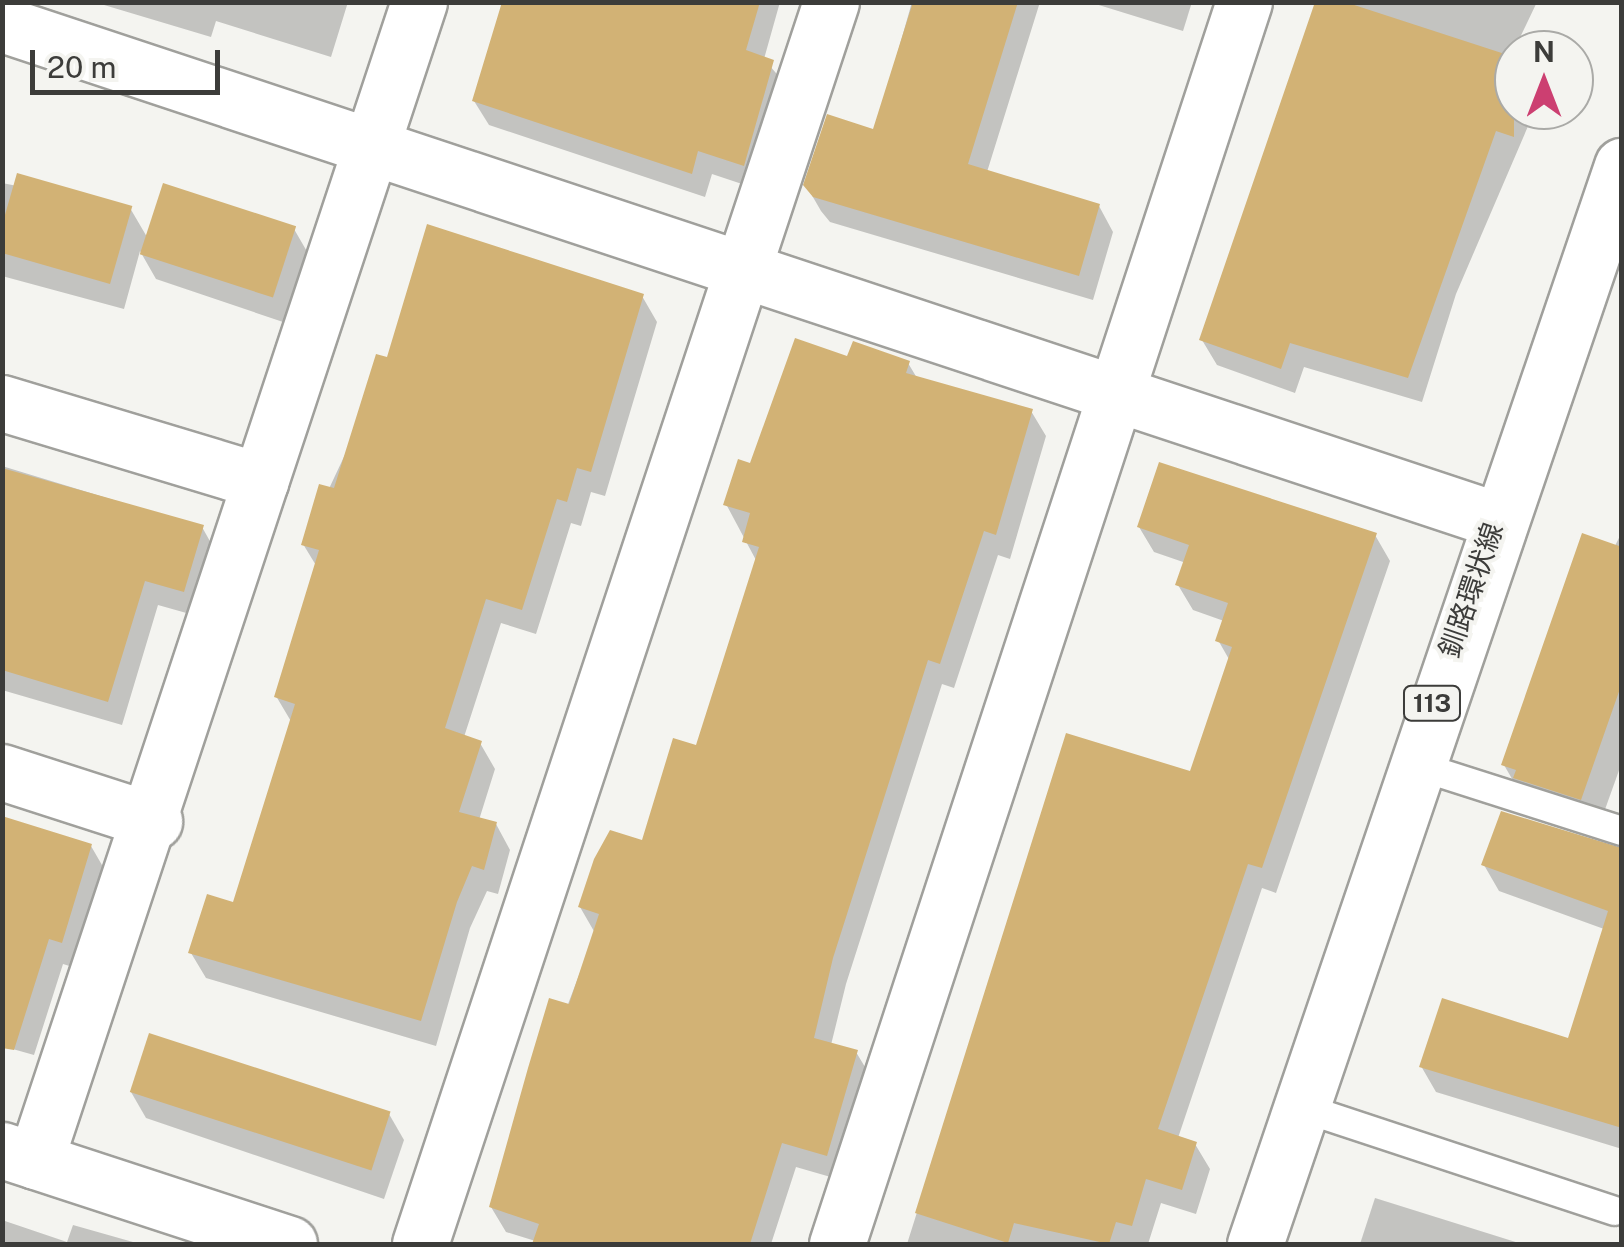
<!DOCTYPE html>
<meta charset="utf-8">
<style>
body{margin:0}
#map{position:relative;width:1624px;height:1247px;overflow:hidden;background:#f4f4f0;font-family:"Public Sans","Noto Sans JP",sans-serif}
div>[style]{position:absolute}
[style*='--x']{left:calc(var(--x)*1px);top:calc(var(--y)*1px);width:calc(var(--w)*1px);rotate:calc(var(--a)*1deg)}
.shadow>*{inset:0;background:#0003}
.building>*{inset:0;background:#d2b275;transform-origin:0 0}
.roads{filter:drop-shadow(2px 0 #a0a09c) drop-shadow(-2px 0 #a0a09c) drop-shadow(0 2px #a0a09c) drop-shadow(0 -2px #a0a09c)}
.service>*{height:28px;margin:-14px;padding:0 14px;transform-origin:14px;border-radius:14px;background:#fff}
.minor>*{height:55px;margin:-27.5px;padding:0 27.5px;transform-origin:27.5px;border-radius:27.5px;background:#fff}
.primary>*{height:55px;margin:-27.5px;padding:0 27.5px;transform-origin:27.5px;border-radius:27.5px;background:#fff}
span{translate:-50% -50%;white-space:nowrap;text-align:center;line-height:1.15;-webkit-text-stroke:8px #f4f4f0;paint-order:stroke}
.shield-label span{padding:2px 8px;background:#f4f4f0;border:2px solid;border-radius:8px;-webkit-text-stroke-width:0}
.shield-label{font-size:25px;color:#3c3c3a;font-weight:700}
.street-label{font-size:28px;color:#3c3c3a}
.frame{position:absolute;inset:0;border:5px solid #3c3c3a;pointer-events:none}
.north{position:absolute;left:1494px;top:30px;width:100px;height:100px;box-sizing:border-box;background:#f4f4f0;border:2px solid #aaaaa7;border-radius:50%;rotate:0deg;font-size:28px;font-weight:700;line-height:40px;text-align:center;color:#3c3c3a}
.north::after{content:'';display:block;margin:auto;width:35px;height:45px;background:#cc3f71;clip-path:polygon(50% 0,100% 100%,50% 72%,0 100%)}
.scale{position:absolute;left:30px;top:50px;width:190px;height:45px;box-sizing:border-box;border:5px solid #3c3c3a;border-top:0;padding-left:12px;font-size:30px;line-height:35px;white-space:nowrap;color:#3c3c3a;-webkit-text-stroke:8px #f4f4f0;paint-order:stroke}
</style>
<div id="map">
<div class="shadow">
<div style="clip-path:polygon(348px 2px,331px 57px,216px 21px,211px 37px,94px 2px)"></div>
<div style="clip-path:polygon(504px 2px,780px 2px,764px 59px,787px 86px,757px 189px,712px 174px,705px 197px,489px 125px,474px 101px)"></div>
<div style="clip-path:polygon(912px 2px,1040px 2px,987px 172px,1099px 206px,1113px 232px,1093px 300px,830px 222px,821px 211px,806px 185px,875px 132px)"></div>
<div style="clip-path:polygon(1089px 2px,1192px 2px,1183px 31px)"></div>
<div style="clip-path:polygon(1317px 2px,1537px 2px,1514px 50px,1514px 110px,1535px 110px,1456px 294px,1422px 402px,1304px 367px,1295px 393px,1217px 365px,1202px 340px)"></div>
<div style="clip-path:polygon(2px 183px,130px 208px,147px 237px,294px 229px,309px 255px,286px 323px,156px 279px,140px 251px,124px 309px,2px 276px)"></div>
<div style="clip-path:polygon(642px 296px,657px 322px,605px 496px,591px 492px,581px 526px,571px 523px,536px 634px,501px 623px,464px 737px,480px 743px,495px 769px,479px 820px,496px 824px,510px 850px,498px 894px,487px 891px,470px 928px,436px 1046px,206px 978px,191px 953px,235px 905px,292px 723px,276px 696px,317px 567px,303px 544px,389px 361px)"></div>
<div style="clip-path:polygon(849px 359px,908px 363px,917px 378px,1031px 411px,1046px 436px,1010px 559px,998px 555px,954px 688px,942px 684px,846px 984px,831px 1045px,856px 1052px,871px 1077px,841px 1180px,796px 1167px,771px 1244px,545px 1244px,506px 1232px,491px 1207px,595px 933px,580px 907px,643px 844px,698px 748px,757px 562px,726px 504px)"></div>
<div style="clip-path:polygon(2px 466px,202px 527px,216px 552px,197px 616px,158px 605px,122px 725px,2px 690px)"></div>
<div style="clip-path:polygon(1139px 527px,1375px 535px,1390px 561px,1276px 893px,1262px 888px,1178px 1138px,1195px 1144px,1210px 1169px,1196px 1214px,1161px 1203px,1148px 1244px,907px 1244px,1067px 737px,1191px 774px,1230px 661px,1218px 640px,1224px 621px,1193px 610px,1178px 585px,1186px 563px,1154px 552px)"></div>
<div style="clip-path:polygon(1622px 532px,1622px 762px,1598px 829px,1522px 796px,1504px 765px)"></div>
<div style="clip-path:polygon(2px 819px,91px 846px,106px 872px,76px 968px,63px 964px,34px 1055px,2px 1046px)"></div>
<div style="clip-path:polygon(1622px 852px,1622px 1149px,1436px 1092px,1421px 1066px,1570px 1041px,1604px 929px,1499px 891px,1484px 865px)"></div>
<div style="clip-path:polygon(131px 1092px,389px 1114px,404px 1140px,384px 1199px,146px 1118px)"></div>
<div style="clip-path:polygon(1375px 1198px,1522px 1244px,1360px 1244px)"></div>
<div style="clip-path:polygon(2px 1220px,67px 1242px,73px 1225px,140px 1244px,2px 1244px)"></div>
</div>
<div class="building">
<div style="clip-path:polygon(502px 2px,760px 2px,746px 50px,774px 60px,744px 166px,698px 151px,692px 174px,472px 101px)"></div>
<div style="clip-path:polygon(913px 2px,1018px 2px,968px 164px,1100px 204px,1079px 276px,813px 197px,803px 185px,827px 114px,873px 129px)"></div>
<div style="clip-path:polygon(1315px 2px,1345px 2px,1514px 57px,1514px 137px,1496px 131px,1408px 378px,1290px 343px,1281px 369px,1199px 340px)"></div>
<div style="left:17px;top:173px;width:120px;height:81px;rotate:16deg"></div>
<div style="left:163px;top:183px;width:140px;height:75px;rotate:18deg"></div>
<div style="clip-path:polygon(427px 224px,644px 294px,591px 472px,577px 468px,567px 502px,557px 499px,522px 610px,486px 599px,445px 728px,482px 741px,459px 812px,497px 822px,484px 870px,472px 866px,457px 902px,421px 1021px,188px 953px,207px 894px,233px 902px,295px 704px,274px 697px,319px 550px,301px 545px,319px 484px,334px 488px,376px 354px,387px 357px)"></div>
<div style="clip-path:polygon(795px 338px,847px 356px,853px 341px,910px 361px,906px 373px,1033px 409px,996px 535px,984px 531px,940px 664px,928px 660px,833px 958px,814px 1038px,858px 1050px,827px 1156px,782px 1143px,750px 1244px,532px 1244px,539px 1224px,489px 1207px,528px 1068px,549px 998px,569px 1004px,599px 914px,578px 907px,594px 859px,610px 830px,642px 840px,673px 738px,696px 745px,759px 547px,742px 542px,750px 513px,723px 505px,738px 459px,750px 463px)"></div>
<div style="clip-path:polygon(1159px 462px,1377px 533px,1262px 868px,1248px 864px,1158px 1129px,1197px 1142px,1182px 1190px,1146px 1179px,1132px 1226px,1116px 1222px,1109px 1244px,1014px 1223px,1008px 1243px,915px 1213px,1066px 733px,1190px 771px,1232px 647px,1215px 641px,1228px 603px,1175px 585px,1189px 545px,1137px 527px)"></div>
<div style="clip-path:polygon(2px 468px,204px 525px,184px 592px,145px 581px,108px 702px,2px 670px)"></div>
<div style="clip-path:polygon(1582px 533px,1622px 547px,1622px 683px,1581px 800px,1513px 778px,1516px 770px,1501px 765px)"></div>
<div style="clip-path:polygon(1501px 811px,1622px 848px,1622px 1128px,1419px 1067px,1442px 998px,1568px 1038px,1608px 911px,1481px 865px)"></div>
<div style="clip-path:polygon(2px 816px,92px 844px,62px 943px,49px 939px,14px 1050px,2px 1048px)"></div>
<div style="left:149px;top:1033px;width:254px;height:62px;rotate:18deg"></div>
</div>
<div class="roads">
<div class="service">
<div style="--x:1412;--y:764;--w:220;--a:17.7"></div>
<div style="--x:1300;--y:1107;--w:331;--a:18.3"></div>
</div>
<div class="minor">
<div style="--x:2;--y:24;--w:1572;--a:18.35"></div>
<div style="--x:2;--y:403;--w:270;--a:16.8"></div>
<div style="--x:2;--y:772;--w:160;--a:17.9"></div>
<div style="--x:2;--y:1150;--w:302;--a:18.1"></div>
<div style="--x:35;--y:1161;--w:1221;--a:-71.67"></div>
<div style="--x:420;--y:1244;--w:1308;--a:-71.69"></div>
<div style="--x:837;--y:1244;--w:1307;--a:-71.86"></div>
</div>
<div class="primary">
<div style="--x:1255;--y:1244;--w:1139;--a:-71.2"></div>
</div>
</div>
<div class="shield-label">
<span style="left:1432px;top:703px">113</span>
</div>
<div class="street-label">
<span style="left:1471px;top:590px;rotate:-71deg">釧路環状線</span>
</div>
<div class="frame"></div>
<div class="north">N</div>
<div class="scale">20 m</div>
</div>
